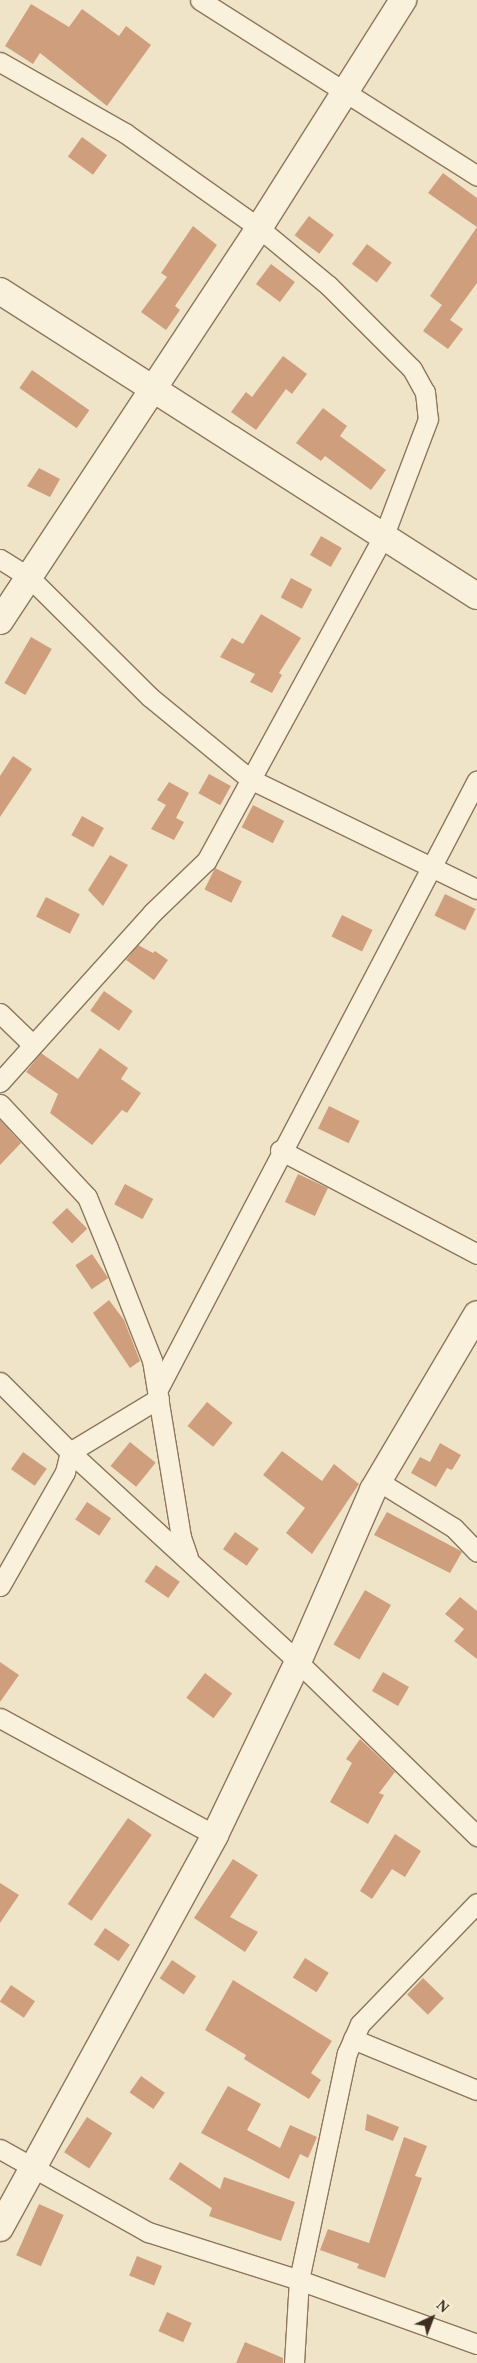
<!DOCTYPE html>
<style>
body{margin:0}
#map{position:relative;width:477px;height:2363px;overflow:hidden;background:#f0e4c8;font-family:Spectral,serif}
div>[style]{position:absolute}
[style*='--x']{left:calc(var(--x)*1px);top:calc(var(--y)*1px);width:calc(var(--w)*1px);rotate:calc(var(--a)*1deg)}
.building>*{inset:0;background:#cf9f7d;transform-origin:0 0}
.roads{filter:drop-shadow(1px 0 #8d765c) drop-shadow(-1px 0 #8d765c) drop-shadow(0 1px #8d765c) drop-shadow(0 -1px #8d765c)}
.street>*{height:19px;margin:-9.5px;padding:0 9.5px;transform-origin:9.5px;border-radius:9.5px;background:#faf1dc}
.secondary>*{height:26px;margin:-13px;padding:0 13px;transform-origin:13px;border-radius:13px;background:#faf1dc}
span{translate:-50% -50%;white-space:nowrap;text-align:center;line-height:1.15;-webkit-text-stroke:5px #f7eed8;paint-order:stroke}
.north{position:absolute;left:407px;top:2293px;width:50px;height:50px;-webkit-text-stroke:4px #f7eed8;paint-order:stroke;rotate:43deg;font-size:14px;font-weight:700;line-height:20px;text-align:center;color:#3d2e20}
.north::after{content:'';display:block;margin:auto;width:18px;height:22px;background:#3d2e20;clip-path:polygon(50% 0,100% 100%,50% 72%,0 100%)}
</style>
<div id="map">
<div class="building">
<div style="clip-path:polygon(31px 4px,69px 27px,82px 9px,119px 36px,126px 26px,151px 45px,107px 106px,40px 53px,33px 64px,5px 46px)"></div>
<div style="left:82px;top:137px;width:31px;height:24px;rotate:36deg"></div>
<div style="clip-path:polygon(443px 173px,477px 198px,477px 283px,450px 320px,463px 329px,448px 349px,423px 331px,442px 305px,430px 296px,477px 227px,428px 193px)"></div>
<div style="left:309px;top:216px;width:31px;height:24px;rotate:37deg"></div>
<div style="clip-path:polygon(193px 226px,217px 245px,175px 306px,180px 310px,166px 330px,141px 312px,167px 277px,161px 273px)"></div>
<div style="left:367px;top:244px;width:31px;height:25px;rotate:37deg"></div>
<div style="left:271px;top:264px;width:30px;height:25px;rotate:37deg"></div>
<div style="clip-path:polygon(283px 356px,307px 374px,292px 394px,286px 389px,256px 430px,231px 412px,246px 392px,252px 397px)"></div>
<div style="left:32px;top:370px;width:70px;height:22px;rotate:35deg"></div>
<div style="clip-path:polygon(323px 408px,347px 426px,340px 436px,386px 470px,371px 490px,325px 456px,321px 461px,296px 443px)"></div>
<div style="clip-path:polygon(39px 468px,60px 479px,50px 497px,27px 486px)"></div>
<div style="left:321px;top:536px;width:24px;height:22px;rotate:30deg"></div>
<div style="left:291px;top:578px;width:24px;height:22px;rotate:28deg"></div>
<div style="clip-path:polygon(261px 614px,301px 638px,279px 673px,282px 675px,272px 693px,250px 682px,255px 674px,220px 657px,232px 638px,243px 644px)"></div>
<div style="left:31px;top:637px;width:24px;height:53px;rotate:30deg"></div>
<div style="clip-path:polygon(13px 756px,32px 769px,0 817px,0 776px)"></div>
<div style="left:209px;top:774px;width:25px;height:22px;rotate:29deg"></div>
<div style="clip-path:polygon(169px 782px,189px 793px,176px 818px,184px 822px,174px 840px,151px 829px,166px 805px,157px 800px)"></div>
<div style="left:253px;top:805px;width:35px;height:25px;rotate:27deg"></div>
<div style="left:82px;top:816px;width:25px;height:22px;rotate:29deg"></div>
<div style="clip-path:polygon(110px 855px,128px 865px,103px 906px,88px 890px)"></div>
<div style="left:215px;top:868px;width:30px;height:24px;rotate:26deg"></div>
<div style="left:445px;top:894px;width:34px;height:24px;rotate:26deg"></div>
<div style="left:46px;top:897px;width:38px;height:22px;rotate:27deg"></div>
<div style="left:342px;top:915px;width:34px;height:24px;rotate:26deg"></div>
<div style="clip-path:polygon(138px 945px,153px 953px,155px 951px,168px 960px,154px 980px,126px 960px)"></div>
<div style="left:104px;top:991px;width:35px;height:24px;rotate:35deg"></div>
<div style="clip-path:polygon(100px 1048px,128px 1068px,121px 1079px,141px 1093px,127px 1113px,122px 1110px,92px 1145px,50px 1113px,58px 1094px,26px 1072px,41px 1053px,78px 1079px)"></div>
<div style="left:329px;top:1106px;width:34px;height:25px;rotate:26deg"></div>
<div style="clip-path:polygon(0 1120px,21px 1143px,0 1165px)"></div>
<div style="left:298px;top:1174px;width:33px;height:31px;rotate:25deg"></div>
<div style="left:125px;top:1184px;width:32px;height:23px;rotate:28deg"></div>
<div style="left:67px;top:1208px;width:29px;height:21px;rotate:46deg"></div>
<div style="left:92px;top:1254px;width:29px;height:20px;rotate:56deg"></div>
<div style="clip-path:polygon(109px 1300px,124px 1320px,140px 1361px,130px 1368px,93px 1313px)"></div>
<div style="left:207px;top:1402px;width:33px;height:31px;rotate:39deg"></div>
<div style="left:130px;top:1442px;width:33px;height:31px;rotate:39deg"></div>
<div style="clip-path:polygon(440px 1443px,461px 1455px,452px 1470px,447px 1468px,436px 1487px,411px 1473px,420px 1457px,430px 1462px)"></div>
<div style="clip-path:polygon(282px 1451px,322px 1481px,334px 1464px,359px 1484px,312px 1554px,286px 1533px,305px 1508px,263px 1475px)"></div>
<div style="left:23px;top:1452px;width:29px;height:21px;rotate:35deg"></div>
<div style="left:87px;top:1502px;width:29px;height:21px;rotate:34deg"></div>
<div style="clip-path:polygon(387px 1512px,459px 1550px,462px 1552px,450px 1573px,374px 1535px)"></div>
<div style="left:235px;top:1532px;width:29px;height:21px;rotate:35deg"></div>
<div style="left:156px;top:1565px;width:29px;height:20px;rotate:35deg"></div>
<div style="left:365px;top:1590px;width:30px;height:63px;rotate:30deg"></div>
<div style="clip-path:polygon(460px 1597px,477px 1611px,477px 1659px,454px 1641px,464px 1629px,445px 1614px)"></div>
<div style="clip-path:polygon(0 1662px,19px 1675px,0 1702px)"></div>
<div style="left:383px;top:1672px;width:30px;height:22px;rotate:30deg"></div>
<div style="left:205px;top:1673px;width:34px;height:31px;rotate:37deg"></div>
<div style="clip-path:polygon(360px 1739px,395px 1772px,379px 1793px,384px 1795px,368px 1824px,330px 1802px,352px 1763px,346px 1759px)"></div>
<div style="left:128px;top:1818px;width:29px;height:105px;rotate:35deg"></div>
<div style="clip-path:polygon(395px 1834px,421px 1851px,405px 1877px,392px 1869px,372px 1899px,360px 1891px)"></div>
<div style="clip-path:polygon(233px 1859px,258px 1875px,230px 1917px,258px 1932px,245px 1952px,194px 1918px)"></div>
<div style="clip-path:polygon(0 1883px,19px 1895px,0 1923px)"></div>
<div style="left:105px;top:1928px;width:30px;height:20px;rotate:34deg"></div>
<div style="left:305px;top:1958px;width:28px;height:23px;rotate:32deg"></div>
<div style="left:172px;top:1960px;width:29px;height:22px;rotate:34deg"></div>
<div style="left:423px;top:1978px;width:29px;height:23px;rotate:44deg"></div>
<div style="clip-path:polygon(233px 1980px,332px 2041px,311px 2073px,321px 2080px,309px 2099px,244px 2059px,246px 2055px,205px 2030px)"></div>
<div style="left:11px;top:1985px;width:29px;height:20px;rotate:34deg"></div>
<div style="left:141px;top:2076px;width:29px;height:20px;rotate:35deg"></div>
<div style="clip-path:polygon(228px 2086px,261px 2104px,247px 2130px,280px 2148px,290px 2125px,317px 2137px,308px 2158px,300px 2154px,289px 2179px,201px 2133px)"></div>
<div style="clip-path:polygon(367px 2114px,399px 2127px,393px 2141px,365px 2130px)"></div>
<div style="left:87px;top:2117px;width:30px;height:42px;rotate:33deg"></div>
<div style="clip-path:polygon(404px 2137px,427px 2146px,415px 2176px,422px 2178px,385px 2278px,357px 2268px,359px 2264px,320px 2250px,328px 2229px,369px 2243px)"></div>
<div style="clip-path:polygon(180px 2162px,220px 2189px,224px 2177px,295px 2202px,281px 2241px,209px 2216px,212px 2208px,169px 2179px)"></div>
<div style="left:39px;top:2204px;width:27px;height:56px;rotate:24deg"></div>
<div style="left:137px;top:2256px;width:27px;height:21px;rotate:22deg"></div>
<div style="left:167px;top:2312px;width:27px;height:21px;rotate:24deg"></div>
<div style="clip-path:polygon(245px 2342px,283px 2358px,283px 2363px,236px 2363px)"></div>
</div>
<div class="roads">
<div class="street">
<div style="--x:200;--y:0;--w:328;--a:32.4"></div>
<div style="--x:0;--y:62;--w:144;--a:29.6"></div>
<div style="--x:125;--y:133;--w:164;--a:35.3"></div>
<div style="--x:259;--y:228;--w:89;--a:39.6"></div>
<div style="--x:328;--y:285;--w:119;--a:45"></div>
<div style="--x:412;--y:369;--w:26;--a:61"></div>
<div style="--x:425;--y:392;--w:27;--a:84"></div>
<div style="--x:428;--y:419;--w:124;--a:110.8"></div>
<div style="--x:384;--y:535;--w:371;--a:118.6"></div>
<div style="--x:206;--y:861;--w:74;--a:136.1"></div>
<div style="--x:153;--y:912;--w:229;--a:132"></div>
<div style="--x:0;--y:559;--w:36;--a:32"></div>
<div style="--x:30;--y:578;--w:169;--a:44.8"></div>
<div style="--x:150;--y:697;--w:129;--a:39.4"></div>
<div style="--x:250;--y:779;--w:252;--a:25.9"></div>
<div style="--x:0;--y:1013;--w:45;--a:44.1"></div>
<div style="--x:0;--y:1104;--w:127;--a:46.9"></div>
<div style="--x:87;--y:1197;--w:55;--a:67.6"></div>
<div style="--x:108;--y:1248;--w:120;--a:68.6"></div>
<div style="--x:152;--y:1360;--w:179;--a:80.7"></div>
<div style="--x:181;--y:1537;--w:21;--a:71"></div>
<div style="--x:280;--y:1150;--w:223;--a:27.8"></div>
<div style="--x:0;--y:1382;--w:99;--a:45"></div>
<div style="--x:70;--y:1452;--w:310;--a:42.6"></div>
<div style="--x:298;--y:1662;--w:250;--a:44.2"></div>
<div style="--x:158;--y:1389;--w:687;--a:-62.35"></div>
<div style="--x:378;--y:1481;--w:89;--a:31.7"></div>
<div style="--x:454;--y:1528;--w:33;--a:46"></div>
<div style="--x:0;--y:1586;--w:131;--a:-60.3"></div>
<div style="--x:65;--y:1472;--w:21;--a:-76"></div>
<div style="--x:70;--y:1452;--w:104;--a:-31.2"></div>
<div style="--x:0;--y:1718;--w:245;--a:28.6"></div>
<div style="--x:353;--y:2039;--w:134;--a:22.4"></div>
<div style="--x:0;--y:2149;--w:170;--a:29.3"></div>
<div style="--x:148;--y:2232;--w:158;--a:17.6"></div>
<div style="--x:299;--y:2280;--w:189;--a:19.8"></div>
<div style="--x:294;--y:2363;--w:83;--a:-86.6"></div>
<div style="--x:299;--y:2280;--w:232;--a:-78.1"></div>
<div style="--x:347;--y:2053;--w:32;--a:-66"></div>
<div style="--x:360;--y:2024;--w:168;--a:-46"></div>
</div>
<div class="secondary">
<div style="--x:0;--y:291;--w:566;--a:32.6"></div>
<div style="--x:0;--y:621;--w:471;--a:-56.6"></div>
<div style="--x:259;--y:228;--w:270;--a:-57.7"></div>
<div style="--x:0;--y:2228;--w:448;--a:-61.3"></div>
<div style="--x:215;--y:1835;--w:192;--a:-64.4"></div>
<div style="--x:298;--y:1662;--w:188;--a:-66.4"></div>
<div style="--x:373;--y:1490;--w:204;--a:-59.4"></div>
</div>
</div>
<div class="north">N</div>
</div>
